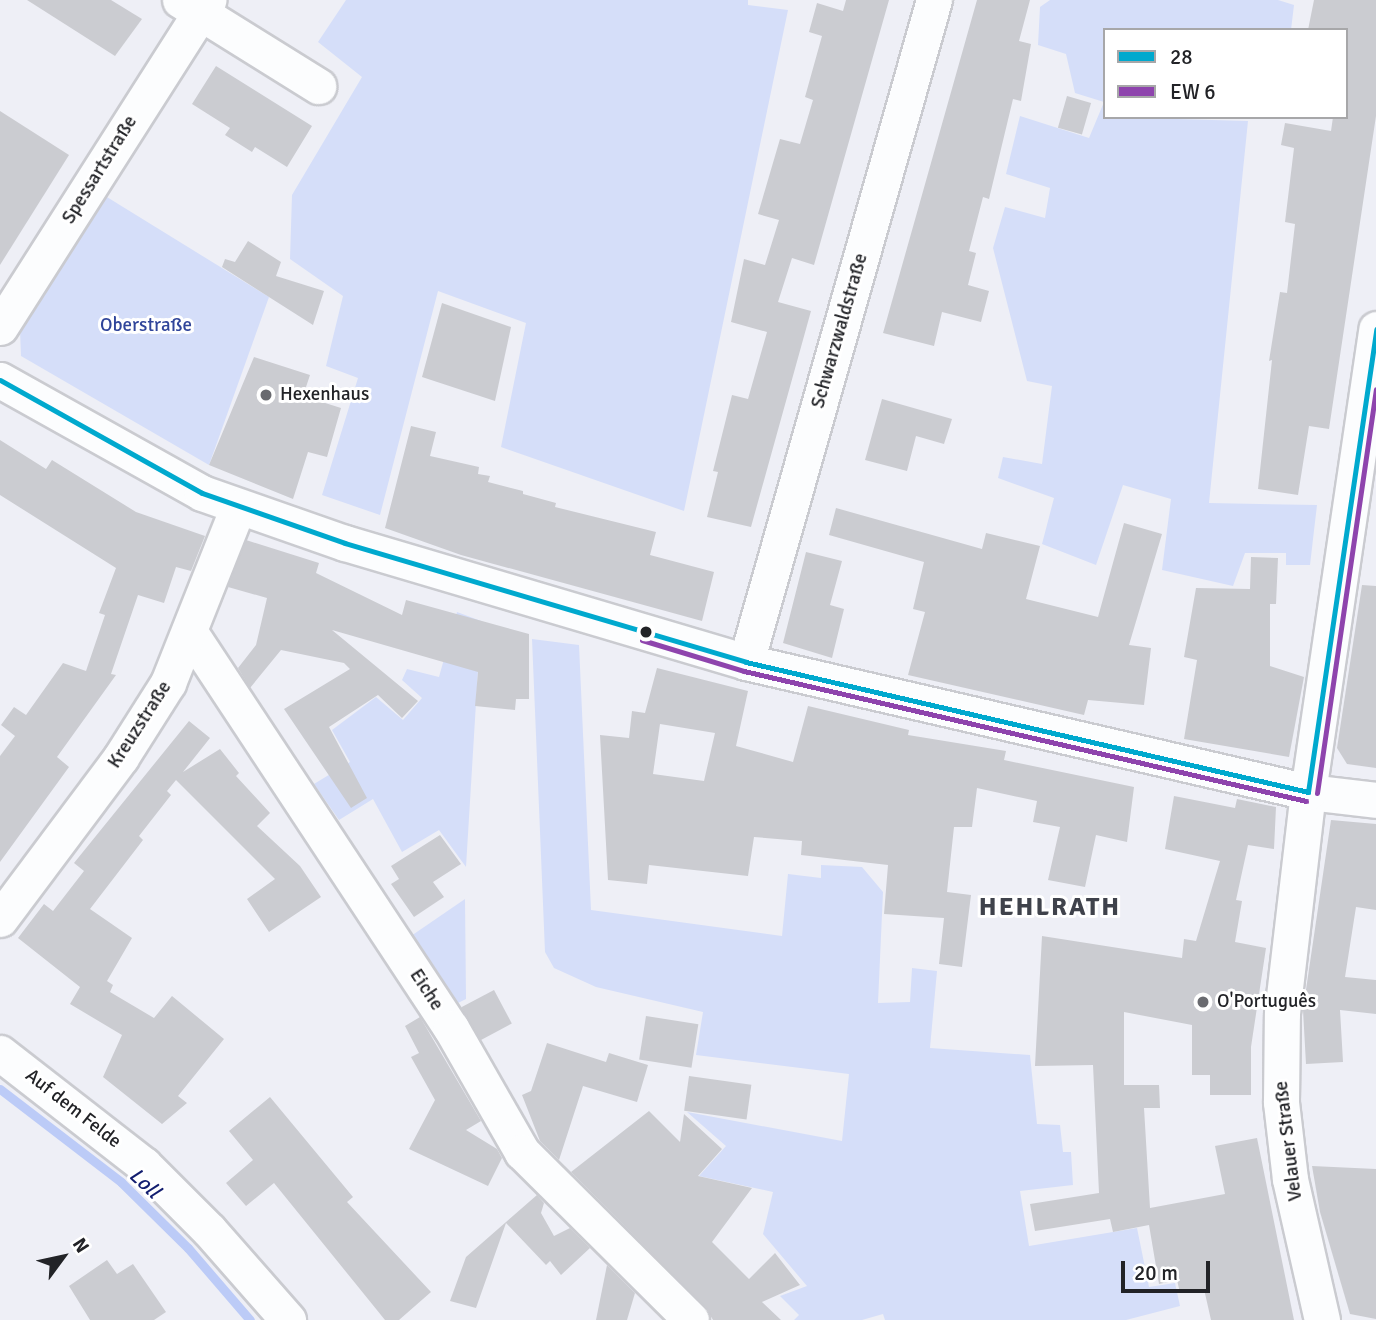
<!DOCTYPE html>
<meta charset="utf-8">
<style>
body{margin:0}
#map{position:relative;width:1376px;height:1320px;overflow:hidden;background:#eeeff6;font-family:Signika,sans-serif}
div>[style]{position:absolute}
[style*='--x']{left:calc(var(--x)*1px);top:calc(var(--y)*1px);width:calc(var(--w)*1px);rotate:calc(var(--a)*1deg)}
.green>*{inset:0;background:#d5def9}
.stream>*{height:9px;margin:-4.5px;padding:0 4.5px;transform-origin:4.5px;border-radius:4.5px;background:#bccbf7}
.building>*{inset:0;background:#cbccd1;transform-origin:0 0}
.roads{filter:drop-shadow(2px 0 #cacbd0) drop-shadow(-2px 0 #cacbd0) drop-shadow(0 2px #cacbd0) drop-shadow(0 -2px #cacbd0)}
.minor>*{height:35px;margin:-17.5px;padding:0 17.5px;transform-origin:17.5px;border-radius:17.5px;background:#fcfdfe}
.bus-1>*{height:5px;margin:-2.5px;padding:0 2.5px;transform-origin:2.5px;border-radius:2.5px;background:#00a9ce}
.bus-2>*{height:5px;margin:-2.5px;padding:0 2.5px;transform-origin:2.5px;border-radius:2.5px;background:#8e44ad}
.dots>*{width:19px;height:19px;translate:-50% -50%;box-sizing:border-box;border:4px solid #fff;border-radius:50%}
span{translate:-50% -50%;white-space:nowrap;text-align:center;line-height:1.15;-webkit-text-stroke:6px #fff;paint-order:stroke}
.street-label{font-size:19px;color:#222327}
.park-label{font-size:19px;color:#30459a}
.poi-label{font-size:19px;color:#222327}
.left{translate:0 -50%;text-align:left}
.water-label{font-size:21px;color:#121d6f;font-style:italic}
.district-label{font-size:26px;color:#3f424b;font-weight:700;letter-spacing:2px}
.legend{position:absolute;left:1103px;top:28px;width:245px;height:91px;box-sizing:border-box;background:#fff;border:2px solid #a7a7a9;margin:0;padding:9px 12px;list-style:none;font-size:21px;color:#222327}
.legend li{display:flex;align-items:center;gap:14px;height:35px}
.legend b{width:35px;border:2px solid #a7a7a9}
.north{position:absolute;left:28px;top:1222px;width:70px;height:70px;-webkit-text-stroke:5px #fff;paint-order:stroke;rotate:57deg;font-size:19px;font-weight:700;line-height:28px;text-align:center;color:#222327}
.north::after{content:'';display:block;margin:auto;width:24px;height:32px;background:#222327;clip-path:polygon(50% 0,100% 100%,50% 72%,0 100%)}
.scale{position:absolute;left:1121px;top:1261px;width:89px;height:32px;box-sizing:border-box;border:4px solid #222327;border-top:0;padding-left:9px;font-size:21px;line-height:24px;white-space:nowrap;color:#222327;-webkit-text-stroke:5px #fff;paint-order:stroke}
</style>
<div id="map">
<div class="green">
<div style="clip-path:polygon(346px 0,748px 0,748px 5px,788px 10px,684px 511px,501px 447px,526px 323px,438px 291px,380px 515px,322px 495px,358px 378px,326px 366px,343px 296px,290px 259px,292px 195px,362px 77px,318px 42px)"></div>
<div style="clip-path:polygon(1050px 0,1278px 0,1294px 5px,1291px 30px,1105px 30px,1105px 117px,1248px 121px,1209px 503px,1317px 505px,1310px 565px,1286px 565px,1286px 553px,1245px 553px,1233px 586px,1162px 570px,1171px 499px,1123px 485px,1096px 565px,1042px 544px,1054px 498px,998px 478px,1003px 457px,1042px 464px,1052px 386px,1027px 381px,993px 248px,1005px 207px,1045px 218px,1050px 188px,1006px 174px,1020px 116px,1089px 138px,1104px 102px,1075px 93px,1066px 54px,1038px 45px,1040px 7px)"></div>
<div style="clip-path:polygon(102px 194px,269px 297px,209px 465px,21px 356px,20px 330px)"></div>
<div style="clip-path:polygon(457px 612px,481px 621px,466px 867px,439px 830px,402px 852px,373px 799px,339px 820px,314px 784px,350px 762px,332px 730px,376px 697px,403px 720px,422px 698px,402px 680px,407px 669px,439px 677px)"></div>
<div style="clip-path:polygon(532px 639px,579px 645px,591px 910px,782px 936px,788px 874px,821px 878px,821px 865px,862px 867px,883px 892px,878px 1003px,910px 1002px,912px 968px,937px 971px,930px 1048px,1030px 1055px,1037px 1124px,1060px 1125px,1063px 1152px,1071px 1152px,1073px 1185px,1020px 1191px,1029px 1246px,1137px 1228px,1149px 1287px,1175px 1283px,1180px 1306px,1126px 1320px,885px 1320px,883px 1314px,862px 1320px,794px 1320px,799px 1315px,780px 1296px,807px 1286px,763px 1234px,773px 1192px,699px 1176px,726px 1146px,687px 1112px,842px 1141px,849px 1074px,696px 1055px,703px 1012px,596px 987px,554px 968px,545px 952px)"></div>
<div style="clip-path:polygon(465px 899px,466px 999px,458px 1003px,411px 936px)"></div>
</div>
<div class="stream">
<div style="--x:0;--y:1089;--w:153;--a:37.5"></div>
<div style="--x:121;--y:1182;--w:94;--a:44.6"></div>
<div style="--x:188;--y:1248;--w:95;--a:49.3"></div>
</div>
<div class="building">
<div style="clip-path:polygon(27px 0,111px 0,142px 19px,115px 56px)"></div>
<div style="clip-path:polygon(846px 0,889px 0,814px 265px,792px 258px,778px 302px,811px 311px,751px 527px,707px 517px,718px 472px,713px 471px,732px 395px,748px 399px,767px 332px,731px 322px,744px 259px,765px 265px,779px 220px,758px 214px,780px 139px,800px 144px,813px 100px,805px 97px,822px 36px,809px 32px,817px 3px,843px 11px)"></div>
<div style="clip-path:polygon(977px 0,1030px 0,1019px 41px,1031px 44px,1021px 101px,1013px 99px,989px 199px,983px 197px,969px 251px,976px 253px,968px 285px,989px 291px,981px 322px,942px 312px,934px 346px,883px 333px)"></div>
<div style="clip-path:polygon(1314px 0,1376px 0,1376px 116px,1329px 429px,1309px 426px,1298px 495px,1258px 489px,1272px 360px,1269px 361px,1280px 292px,1287px 293px,1295px 224px,1285px 222px,1294px 148px,1281px 145px,1285px 123px,1331px 131px,1333px 117px,1346px 117px,1346px 30px,1308px 30px)"></div>
<div style="clip-path:polygon(216px 66px,312px 126px,287px 167px,255px 147px,252px 152px,225px 135px,230px 128px,192px 104px)"></div>
<div style="left:1067px;top:96px;width:25px;height:33px;rotate:16deg"></div>
<div style="clip-path:polygon(0 111px,69px 155px,0 265px)"></div>
<div style="clip-path:polygon(248px 241px,281px 262px,276px 276px,324px 291px,313px 325px,222px 267px,225px 259px,235px 262px)"></div>
<div style="clip-path:polygon(442px 303px,511px 327px,495px 401px,422px 377px)"></div>
<div style="clip-path:polygon(254px 357px,310px 375px,303px 396px,341px 408px,327px 457px,308px 452px,293px 499px,209px 465px)"></div>
<div style="clip-path:polygon(882px 399px,952px 419px,944px 444px,916px 436px,907px 471px,865px 460px)"></div>
<div style="clip-path:polygon(411px 426px,436px 432px,430px 456px,479px 467px,478px 474px,490px 476px,488px 482px,523px 491px,523px 494px,556px 503px,555px 507px,656px 532px,650px 555px,714px 572px,702px 621px,461px 555px,385px 528px)"></div>
<div style="clip-path:polygon(0 440px,46px 469px,52px 460px,136px 512px,205px 536px,191px 571px,176px 567px,164px 603px,138px 595px,111px 674px,116px 675px,57px 757px,69px 767px,0 862px,0 756px,15px 736px,1px 725px,14px 707px,26px 715px,63px 663px,86px 671px,105px 615px,99px 613px,116px 568px,0 495px)"></div>
<div style="clip-path:polygon(836px 508px,982px 549px,986px 533px,1040px 546px,1026px 599px,1098px 617px,1124px 523px,1162px 534px,1129px 645px,1151px 648px,1144px 705px,1088px 700px,1084px 715px,908px 675px,925px 612px,913px 609px,924px 562px,829px 535px)"></div>
<div style="clip-path:polygon(246px 540px,319px 563px,316px 573px,402px 615px,406px 600px,529px 634px,529px 699px,516px 699px,515px 710px,475px 706px,478px 672px,332px 630px,418px 701px,402px 718px,378px 695px,329px 727px,367px 798px,351px 808px,284px 709px,350px 669px,344px 663px,281px 650px,250px 688px,238px 668px,256px 645px,267px 598px,228px 587px)"></div>
<div style="clip-path:polygon(806px 552px,842px 561px,830px 605px,844px 609px,832px 658px,783px 643px)"></div>
<div style="clip-path:polygon(1251px 557px,1278px 558px,1276px 604px,1270px 604px,1270px 666px,1304px 677px,1289px 757px,1184px 739px,1197px 660px,1184px 657px,1196px 588px,1250px 589px)"></div>
<div style="clip-path:polygon(1362px 585px,1376px 586px,1376px 768px,1347px 764px,1337px 748px)"></div>
<div style="clip-path:polygon(evenodd,657px 668px,748px 691px,736px 746px,793px 762px,808px 706px,909px 730px,908px 735px,1006px 751px,1004px 760px,1134px 787px,1127px 842px,1096px 835px,1085px 887px,1048px 880px,1060px 827px,1033px 822px,1037px 801px,977px 788px,972px 827px,954px 827px,947px 892px,971px 895px,962px 967px,939px 964px,944px 918px,884px 914px,888px 865px,801px 855px,802px 841px,754px 837px,748px 876px,649px 865px,647px 884px,608px 880px,600px 735px,629px 738px,632px 711px,645px 713px,657px 668px,660px 724px,715px 733px,704px 781px,653px 774px,660px 724px)"></div>
<div style="clip-path:polygon(189px 721px,210px 738px,183px 772px,220px 749px,239px 773px,236px 776px,270px 813px,257px 826px,300px 866px,321px 897px,269px 932px,247px 899px,275px 879px,176px 780px,167px 791px,171px 795px,139px 836px,143px 840px,90px 909px,132px 938px,107px 981px,113px 985px,110px 992px,154px 1018px,172px 996px,224px 1039px,178px 1096px,187px 1103px,162px 1124px,103px 1077px,122px 1035px,70px 1004px,80px 987px,18px 938px,44px 904px,53px 911px,84px 871px,74px 863px)"></div>
<div style="clip-path:polygon(1174px 796px,1235px 808px,1237px 799px,1276px 807px,1274px 849px,1248px 845px,1236px 900px,1242px 901px,1235px 942px,1266px 948px,1251px 1047px,1251px 1095px,1210px 1095px,1210px 1075px,1192px 1075px,1192px 1025px,1124px 1012px,1124px 1085px,1159px 1085px,1160px 1108px,1144px 1108px,1150px 1208px,1225px 1194px,1215px 1146px,1257px 1138px,1294px 1320px,1211px 1320px,1204px 1289px,1180px 1293px,1177px 1280px,1159px 1284px,1149px 1225px,1113px 1232px,1110px 1219px,1035px 1231px,1030px 1204px,1099px 1193px,1093px 1065px,1035px 1066px,1042px 936px,1182px 958px,1184px 939px,1196px 941px,1220px 861px,1165px 849px)"></div>
<div style="clip-path:polygon(1331px 820px,1376px 824px,1376px 910px,1356px 907px,1345px 977px,1376px 980px,1376px 1014px,1340px 1010px,1343px 1062px,1306px 1064px,1303px 1010px)"></div>
<div style="clip-path:polygon(440px 835px,461px 864px,433px 882px,444px 897px,414px 917px,391px 884px,399px 879px,391px 866px)"></div>
<div style="left:494px;top:990px;width:38px;height:37px;rotate:62deg"></div>
<div style="left:646px;top:1016px;width:53px;height:44px;rotate:9deg"></div>
<div style="clip-path:polygon(420px 1017px,481px 1121px,466px 1130px,497px 1149px,502px 1158px,488px 1186px,409px 1149px,435px 1100px,411px 1057px,419px 1053px,405px 1026px)"></div>
<div style="clip-path:polygon(547px 1043px,606px 1062px,609px 1053px,648px 1065px,637px 1102px,583px 1086px,559px 1160px,540px 1141px,522px 1095px,531px 1091px)"></div>
<div style="left:689px;top:1076px;width:63px;height:35px;rotate:8deg"></div>
<div style="clip-path:polygon(270px 1097px,353px 1197px,347px 1202px,431px 1292px,399px 1320px,385px 1320px,274px 1183px,246px 1206px,226px 1183px,253px 1160px,229px 1131px)"></div>
<div style="clip-path:polygon(649px 1111px,680px 1142px,684px 1114px,722px 1149px,698px 1176px,752px 1188px,712px 1242px,749px 1279px,775px 1253px,800px 1285px,762px 1302px,781px 1320px,713px 1320px,705px 1306px,571px 1172px)"></div>
<div style="clip-path:polygon(1312px 1166px,1376px 1169px,1376px 1319px,1350px 1314px,1320px 1212px)"></div>
<div style="clip-path:polygon(537px 1195px,544px 1203px,541px 1213px,554px 1236px,570px 1228px,590px 1248px,561px 1275px,550px 1261px,546px 1265px,506px 1223px,476px 1308px,450px 1301px,466px 1257px)"></div>
<div style="clip-path:polygon(107px 1260px,117px 1274px,133px 1264px,166px 1312px,154px 1320px,90px 1320px,69px 1286px)"></div>
<div style="clip-path:polygon(607px 1265px,635px 1293px,627px 1320px,596px 1320px)"></div>
</div>
<div class="roads">
<div class="minor">
<div style="--x:180;--y:0;--w:163;--a:31.9"></div>
<div style="--x:0;--y:327;--w:388;--a:-57.5"></div>
<div style="--x:0;--y:380;--w:231;--a:29.2"></div>
<div style="--x:202;--y:493;--w:151;--a:19.3"></div>
<div style="--x:345;--y:543;--w:418;--a:16.5"></div>
<div style="--x:746;--y:662;--w:577;--a:13.02"></div>
<div style="--x:1308;--y:792;--w:68;--a:6.7"></div>
<div style="--x:191;--y:634;--w:472;--a:56.6"></div>
<div style="--x:451;--y:1028;--w:143;--a:60.2"></div>
<div style="--x:522;--y:1152;--w:238;--a:44.8"></div>
<div style="--x:746;--y:662;--w:688;--a:-74.15"></div>
<div style="--x:0;--y:919;--w:202;--a:-53.2"></div>
<div style="--x:121;--y:757;--w:88;--a:-57.6"></div>
<div style="--x:168;--y:683;--w:189;--a:-68.3"></div>
<div style="--x:0;--y:1053;--w:182;--a:37.9"></div>
<div style="--x:144;--y:1165;--w:92;--a:45"></div>
<div style="--x:209;--y:1230;--w:120;--a:48.7"></div>
<div style="--x:1322;--y:1320;--w:145;--a:-102.8"></div>
<div style="--x:1290;--y:1179;--w:78;--a:-96.7"></div>
<div style="--x:1281;--y:1102;--w:89;--a:-89.4"></div>
<div style="--x:1282;--y:1013;--w:223;--a:-83.3"></div>
<div style="--x:1308;--y:792;--w:468;--a:-81.6"></div>
</div>
</div>
<div class="bus-1">
<div style="--x:0;--y:380;--w:231;--a:29.2"></div>
<div style="--x:202;--y:493;--w:151;--a:19.3"></div>
<div style="--x:345;--y:543;--w:418;--a:16.5"></div>
<div style="--x:746;--y:662;--w:577;--a:13.02"></div>
<div style="--x:1308;--y:792;--w:468;--a:-81.6"></div>
</div>
<div class="bus-2">
<div style="--x:642;--y:640;--w:107;--a:16.9"></div>
<div style="--x:744;--y:671;--w:577;--a:13.02"></div>
<div style="--x:1317;--y:793;--w:408;--a:-81.7"></div>
</div>
<div class="dots">
<div style="left:266px;top:395px;background:#696a6f"></div>
<div style="left:646px;top:632px;background:#222327"></div>
<div style="left:1203px;top:1002px;background:#696a6f"></div>
</div>
<div class="street-label">
<span style="left:100px;top:170px;rotate:-58deg">Spessartstraße</span>
<span style="left:840px;top:331px;rotate:-74deg">Schwarzwaldstraße</span>
<span style="left:140px;top:725px;rotate:-57deg">Kreuzstraße</span>
<span style="left:426px;top:990px;rotate:57deg">Eiche</span>
<span style="left:73px;top:1109px;rotate:38deg">Auf dem Felde</span>
<span style="left:1289px;top:1141px;rotate:-97deg">Velauer Straße</span>
</div>
<div class="park-label">
<span style="left:146px;top:326px">Oberstraße</span>
</div>
<div class="poi-label">
<span class="left" style="left:280px;top:395px">Hexenhaus</span>
<span class="left" style="left:1217px;top:1002px">O'Português</span>
</div>
<div class="water-label">
<span style="left:145px;top:1183px;rotate:43deg">Loll</span>
</div>
<div class="district-label">
<span style="left:1050px;top:908px">HEHLRATH</span>
</div>
<ul class="legend">
<li><b style="height:9px;background:#00a9ce"></b>28</li>
<li><b style="height:9px;background:#8e44ad"></b>EW 6</li>
</ul>
<div class="north">N</div>
<div class="scale">20 m</div>
</div>
